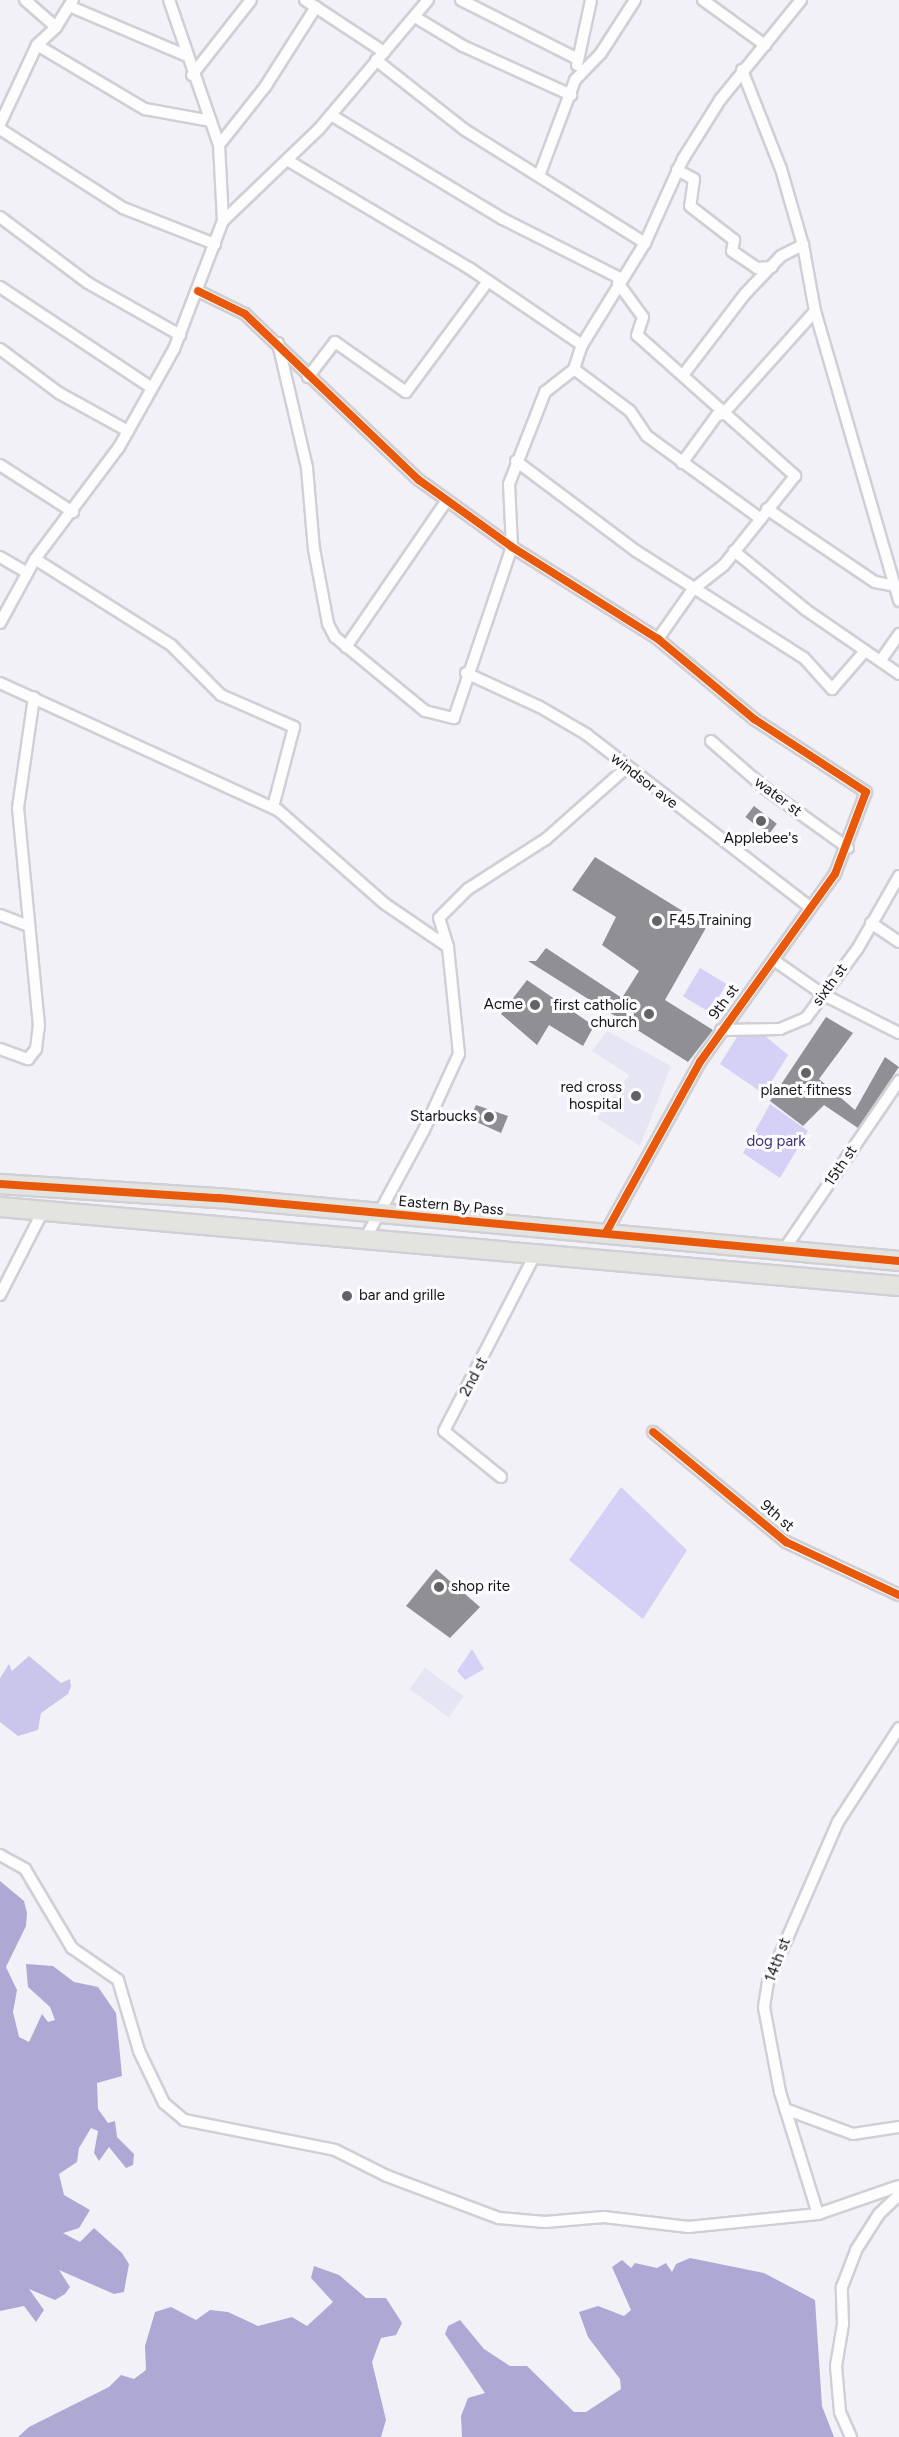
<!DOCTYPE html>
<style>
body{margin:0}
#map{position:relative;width:899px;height:2437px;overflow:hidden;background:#f2f1f8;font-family:Figtree,sans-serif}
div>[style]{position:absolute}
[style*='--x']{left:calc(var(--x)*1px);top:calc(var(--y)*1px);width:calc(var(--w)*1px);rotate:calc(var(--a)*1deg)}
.built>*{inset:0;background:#e6e5f3;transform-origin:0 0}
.green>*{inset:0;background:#d5d0f6;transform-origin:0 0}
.forest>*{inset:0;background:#cac5eb}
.water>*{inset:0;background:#aea8d4}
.building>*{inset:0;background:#908f94;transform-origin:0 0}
.roads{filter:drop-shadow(2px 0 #d0cfd5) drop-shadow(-2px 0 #d0cfd5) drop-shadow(0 2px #d0cfd5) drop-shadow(0 -2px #d0cfd5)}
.minor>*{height:10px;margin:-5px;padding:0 5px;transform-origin:5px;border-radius:5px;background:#fdfdfe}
.primary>*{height:18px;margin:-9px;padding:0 9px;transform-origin:9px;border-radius:9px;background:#e3e4df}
.cycleway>*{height:8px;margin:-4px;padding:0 4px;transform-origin:4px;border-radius:4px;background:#e8590c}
.dots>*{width:16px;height:16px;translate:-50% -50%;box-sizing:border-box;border:3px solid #fcfcff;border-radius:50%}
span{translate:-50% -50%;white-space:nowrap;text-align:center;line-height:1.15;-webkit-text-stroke:6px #fcfcff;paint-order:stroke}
.street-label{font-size:15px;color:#151519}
.poi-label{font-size:15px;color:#151519}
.left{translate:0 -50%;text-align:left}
.right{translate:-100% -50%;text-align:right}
.park-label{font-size:15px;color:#412f78}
</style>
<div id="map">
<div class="built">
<div style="clip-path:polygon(607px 1031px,671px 1066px,640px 1146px,597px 1118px,629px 1075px,592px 1051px)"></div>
<div style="left:425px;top:1668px;width:48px;height:26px;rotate:36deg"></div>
</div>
<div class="green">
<div style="left:700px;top:968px;width:31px;height:33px;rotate:31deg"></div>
<div style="clip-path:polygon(747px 1021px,788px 1055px,764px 1094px,720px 1064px)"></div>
<div style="clip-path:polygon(770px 1104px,808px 1131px,780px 1178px,743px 1153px)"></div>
<div style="clip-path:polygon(621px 1487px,687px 1550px,643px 1619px,569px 1560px)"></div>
<div style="clip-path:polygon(472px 1649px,484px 1669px,465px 1680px,457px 1671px)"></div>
</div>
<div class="forest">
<div style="clip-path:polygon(29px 1656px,61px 1683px,70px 1679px,71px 1686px,68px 1694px,41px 1713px,38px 1730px,18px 1736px,0 1722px,0 1678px,9px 1664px,12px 1671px)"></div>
</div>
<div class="water">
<div style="clip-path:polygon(0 1881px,24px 1901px,27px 1913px,26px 1926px,6px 1967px,17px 1990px,13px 2012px,19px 2037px,29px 2042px,42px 2014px,48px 2022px,55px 2020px,50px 2007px,28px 1987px,26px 1964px,53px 1966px,74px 1982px,98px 1987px,116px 2013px,122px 2076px,97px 2083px,98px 2109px,108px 2123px,115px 2121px,117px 2137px,134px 2154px,133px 2165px,126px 2168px,109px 2147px,99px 2161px,94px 2153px,98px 2131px,91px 2128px,79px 2148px,77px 2162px,59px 2174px,64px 2195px,90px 2210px,79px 2228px,63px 2233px,80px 2242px,94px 2228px,122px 2253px,129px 2264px,124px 2292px,114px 2294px,59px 2270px,70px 2287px,65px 2294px,55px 2300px,29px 2289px,44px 2310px,36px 2322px,24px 2306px,0 2311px)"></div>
<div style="clip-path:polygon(690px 2258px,764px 2273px,815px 2300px,822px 2406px,834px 2437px,462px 2437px,461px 2416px,468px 2398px,485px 2393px,445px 2334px,448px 2326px,460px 2320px,484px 2349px,510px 2366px,527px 2366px,574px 2412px,586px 2412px,621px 2389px,620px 2379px,588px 2337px,579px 2312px,598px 2306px,624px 2316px,631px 2310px,612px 2267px,622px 2260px,631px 2268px,635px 2263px,657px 2268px,666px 2263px,672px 2272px,676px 2264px)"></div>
<div style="clip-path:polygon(314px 2266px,339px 2275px,366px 2298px,386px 2298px,402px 2323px,396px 2335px,381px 2338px,372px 2362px,386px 2420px,381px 2437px,18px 2437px,29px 2427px,109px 2387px,121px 2375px,134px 2379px,146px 2370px,145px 2346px,155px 2312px,171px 2307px,196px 2320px,210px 2310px,228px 2312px,258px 2326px,292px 2317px,307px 2326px,333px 2302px,311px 2278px)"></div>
</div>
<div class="building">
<div style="left:754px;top:806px;width:29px;height:14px;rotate:38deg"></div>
<div style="clip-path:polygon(595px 857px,707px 926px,665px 1000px,713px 1030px,688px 1062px,528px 961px,536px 961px,546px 948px,622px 998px,639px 971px,602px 945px,616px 917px,572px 890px)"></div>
<div style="clip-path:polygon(527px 980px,594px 1026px,583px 1046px,549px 1025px,537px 1045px,501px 1014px)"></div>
<div style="clip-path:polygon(826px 1017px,853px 1033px,819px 1079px,855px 1110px,885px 1057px,899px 1067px,858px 1128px,824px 1105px,803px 1126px,770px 1101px)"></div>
<div style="clip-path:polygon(476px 1105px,508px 1116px,501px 1133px,470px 1119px)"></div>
<div style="clip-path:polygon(436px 1569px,480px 1607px,450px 1638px,406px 1606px)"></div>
</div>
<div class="roads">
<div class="minor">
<div style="--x:25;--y:0;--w:41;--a:41.1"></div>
<div style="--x:305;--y:0;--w:95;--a:33.4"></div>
<div style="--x:461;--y:0;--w:131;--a:26.8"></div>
<div style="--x:703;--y:0;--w:77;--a:36"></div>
<div style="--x:69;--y:6;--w:126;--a:22.9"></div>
<div style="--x:415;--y:17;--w:56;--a:31.1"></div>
<div style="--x:463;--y:46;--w:119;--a:24.4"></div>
<div style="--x:37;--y:45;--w:126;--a:30.7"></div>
<div style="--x:145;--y:109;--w:67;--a:10.3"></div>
<div style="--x:376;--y:60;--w:113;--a:38.2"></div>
<div style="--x:465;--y:130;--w:213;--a:32.1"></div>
<div style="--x:577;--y:65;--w:66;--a:-77.8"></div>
<div style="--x:742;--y:70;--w:106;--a:68.5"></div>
<div style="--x:781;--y:169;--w:79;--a:73.9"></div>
<div style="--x:803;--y:245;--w:67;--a:79.7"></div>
<div style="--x:815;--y:311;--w:302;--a:73.8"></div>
<div style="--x:192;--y:75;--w:95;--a:-51.8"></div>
<div style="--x:331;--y:115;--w:201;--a:31.2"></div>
<div style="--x:503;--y:219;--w:133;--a:26.8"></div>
<div style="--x:0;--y:124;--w:87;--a:-64.9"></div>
<div style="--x:37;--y:45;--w:26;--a:-43"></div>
<div style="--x:56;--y:27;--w:32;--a:-58"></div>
<div style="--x:0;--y:129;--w:146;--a:32.7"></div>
<div style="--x:123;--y:208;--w:99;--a:21.4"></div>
<div style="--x:219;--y:145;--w:74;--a:-51.6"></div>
<div style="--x:265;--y:87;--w:95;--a:-57.5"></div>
<div style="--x:287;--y:160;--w:212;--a:30.7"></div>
<div style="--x:469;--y:268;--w:137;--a:34.3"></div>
<div style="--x:677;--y:170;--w:19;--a:28"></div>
<div style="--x:694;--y:179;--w:27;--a:98"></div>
<div style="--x:690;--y:206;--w:56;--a:37.7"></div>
<div style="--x:734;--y:240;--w:11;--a:100"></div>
<div style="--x:732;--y:251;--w:30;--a:34"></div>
<div style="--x:757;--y:268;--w:15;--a:-4"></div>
<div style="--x:539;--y:176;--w:103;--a:-69.4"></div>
<div style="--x:575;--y:80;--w:37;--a:-46"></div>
<div style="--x:601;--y:53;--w:63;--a:-57.3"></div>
<div style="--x:0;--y:217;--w:110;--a:36.9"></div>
<div style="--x:88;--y:283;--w:106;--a:29.5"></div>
<div style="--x:223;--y:221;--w:133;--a:-43.8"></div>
<div style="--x:319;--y:129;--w:169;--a:-49.8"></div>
<div style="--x:618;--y:283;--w:42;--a:53.7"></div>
<div style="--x:643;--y:317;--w:19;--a:108"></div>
<div style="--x:637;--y:335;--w:212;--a:41.7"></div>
<div style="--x:795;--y:476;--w:114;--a:128.6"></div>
<div style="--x:724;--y:565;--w:39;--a:142"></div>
<div style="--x:693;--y:589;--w:61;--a:125"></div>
<div style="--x:0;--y:287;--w:182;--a:33.6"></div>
<div style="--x:198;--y:291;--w:52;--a:26.1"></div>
<div style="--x:245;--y:314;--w:240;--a:43.7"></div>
<div style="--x:419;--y:480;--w:115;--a:35.8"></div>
<div style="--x:512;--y:547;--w:173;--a:32.2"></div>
<div style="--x:658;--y:639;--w:125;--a:39.8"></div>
<div style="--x:754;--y:719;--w:134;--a:33.1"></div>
<div style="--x:866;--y:792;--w:88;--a:110.7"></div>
<div style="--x:835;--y:874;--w:231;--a:125.7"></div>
<div style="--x:700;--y:1062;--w:194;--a:118.9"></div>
<div style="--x:278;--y:343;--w:128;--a:76.9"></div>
<div style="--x:307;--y:468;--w:81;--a:85.1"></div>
<div style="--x:314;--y:549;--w:76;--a:79.4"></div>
<div style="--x:328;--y:624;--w:15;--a:62"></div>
<div style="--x:335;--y:637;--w:117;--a:39.4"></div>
<div style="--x:425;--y:711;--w:30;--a:14"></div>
<div style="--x:454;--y:718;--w:181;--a:-71.3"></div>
<div style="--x:512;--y:547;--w:63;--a:-92.7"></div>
<div style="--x:509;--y:484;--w:99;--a:-68.6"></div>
<div style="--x:545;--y:392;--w:37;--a:-38"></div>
<div style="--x:574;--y:369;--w:25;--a:-72"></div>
<div style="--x:582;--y:345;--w:120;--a:-58.3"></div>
<div style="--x:645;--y:243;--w:92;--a:-65.7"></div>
<div style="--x:683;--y:159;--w:70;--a:-57.9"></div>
<div style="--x:720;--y:100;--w:129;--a:-51"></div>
<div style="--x:0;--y:349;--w:74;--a:36.7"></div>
<div style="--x:59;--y:393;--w:79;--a:28.8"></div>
<div style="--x:574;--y:369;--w:70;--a:36.9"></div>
<div style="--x:630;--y:411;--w:30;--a:56"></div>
<div style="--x:647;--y:436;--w:141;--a:36.1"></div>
<div style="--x:683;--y:375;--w:102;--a:-52.6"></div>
<div style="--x:745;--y:294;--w:52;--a:-46.5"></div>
<div style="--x:781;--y:256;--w:25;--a:-27"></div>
<div style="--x:308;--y:377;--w:44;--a:-52.4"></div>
<div style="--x:335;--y:342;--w:87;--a:35.2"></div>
<div style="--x:406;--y:392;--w:138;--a:-53.5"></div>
<div style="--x:516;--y:461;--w:150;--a:36.9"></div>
<div style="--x:636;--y:551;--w:199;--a:32.5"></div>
<div style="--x:804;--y:658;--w:42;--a:47.9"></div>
<div style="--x:832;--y:689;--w:49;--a:-49.1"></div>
<div style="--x:682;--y:463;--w:59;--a:-53.9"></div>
<div style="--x:717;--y:415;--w:6;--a:-9"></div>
<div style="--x:723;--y:414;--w:138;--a:-48.2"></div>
<div style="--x:0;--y:465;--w:87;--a:32.8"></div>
<div style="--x:767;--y:509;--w:130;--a:34.1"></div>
<div style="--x:875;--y:582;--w:20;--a:11"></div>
<div style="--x:734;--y:551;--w:93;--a:39.3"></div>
<div style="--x:806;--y:610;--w:113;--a:34.5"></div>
<div style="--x:0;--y:557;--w:30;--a:30"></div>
<div style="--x:35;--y:559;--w:161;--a:32.3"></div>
<div style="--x:171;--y:645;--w:71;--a:45"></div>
<div style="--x:221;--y:695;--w:80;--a:23.7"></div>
<div style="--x:294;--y:727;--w:83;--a:104.7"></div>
<div style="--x:0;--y:623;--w:73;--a:-61.3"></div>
<div style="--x:35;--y:559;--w:140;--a:-53.1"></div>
<div style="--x:119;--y:447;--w:112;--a:-60.7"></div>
<div style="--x:174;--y:349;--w:137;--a:-69.1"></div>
<div style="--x:223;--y:221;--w:76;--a:-93"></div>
<div style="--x:219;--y:145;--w:153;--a:-109"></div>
<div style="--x:346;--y:647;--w:178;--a:-55.5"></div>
<div style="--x:881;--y:660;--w:32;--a:-55"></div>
<div style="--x:466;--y:673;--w:81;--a:24.7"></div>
<div style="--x:540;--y:707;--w:53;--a:30.4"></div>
<div style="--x:586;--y:734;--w:284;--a:37.7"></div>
<div style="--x:0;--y:683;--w:306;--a:24.6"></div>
<div style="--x:278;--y:810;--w:142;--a:41.3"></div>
<div style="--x:385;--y:904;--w:76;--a:34.3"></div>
<div style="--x:711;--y:741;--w:73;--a:41.1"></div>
<div style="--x:766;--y:789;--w:101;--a:35.7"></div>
<div style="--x:0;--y:915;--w:31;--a:21"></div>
<div style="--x:871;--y:923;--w:34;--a:34"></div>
<div style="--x:775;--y:961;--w:60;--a:34.8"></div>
<div style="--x:824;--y:995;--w:84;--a:26.9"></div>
<div style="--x:721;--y:1030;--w:59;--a:-1"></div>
<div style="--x:780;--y:1029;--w:28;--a:-23"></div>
<div style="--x:806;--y:1018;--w:87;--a:-53.4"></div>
<div style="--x:858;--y:948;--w:83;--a:-60.3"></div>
<div style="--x:0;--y:1049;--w:30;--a:20"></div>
<div style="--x:28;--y:1059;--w:13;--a:-51"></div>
<div style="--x:36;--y:1049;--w:23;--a:-83"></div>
<div style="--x:39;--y:1026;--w:219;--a:-95.5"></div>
<div style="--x:18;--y:808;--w:112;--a:-81.8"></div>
<div style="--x:364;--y:1241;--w:126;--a:-61.6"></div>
<div style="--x:424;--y:1130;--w:84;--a:-65.3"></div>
<div style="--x:459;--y:1054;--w:108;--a:-95.9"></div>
<div style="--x:448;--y:947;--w:30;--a:-107"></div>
<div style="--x:439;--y:918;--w:41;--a:-45"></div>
<div style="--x:468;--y:889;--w:93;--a:-32.7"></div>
<div style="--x:546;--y:839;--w:107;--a:-41.6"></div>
<div style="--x:783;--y:1251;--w:206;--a:-55.7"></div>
<div style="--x:0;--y:1295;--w:94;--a:-62.9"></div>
<div style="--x:653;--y:1432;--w:173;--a:39.6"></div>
<div style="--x:786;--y:1542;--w:125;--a:25.1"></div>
<div style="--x:501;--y:1477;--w:73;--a:-141.1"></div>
<div style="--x:444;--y:1431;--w:196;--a:-62.7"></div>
<div style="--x:0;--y:1855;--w:29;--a:29"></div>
<div style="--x:25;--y:1869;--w:92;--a:59.3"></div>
<div style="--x:72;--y:1948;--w:56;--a:34.8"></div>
<div style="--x:118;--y:1980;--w:74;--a:73.5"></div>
<div style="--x:139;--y:2051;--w:58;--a:64.3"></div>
<div style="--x:164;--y:2103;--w:26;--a:40"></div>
<div style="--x:184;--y:2120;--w:154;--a:11.2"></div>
<div style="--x:335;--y:2150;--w:58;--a:26.6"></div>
<div style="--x:387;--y:2176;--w:120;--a:20.6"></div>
<div style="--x:499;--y:2218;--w:46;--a:5"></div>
<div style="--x:545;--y:2222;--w:59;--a:-4.8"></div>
<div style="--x:604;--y:2217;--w:85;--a:6.8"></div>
<div style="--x:688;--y:2227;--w:131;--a:-5.7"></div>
<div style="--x:818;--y:2214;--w:86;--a:-19.1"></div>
<div style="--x:785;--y:2109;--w:72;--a:20.2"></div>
<div style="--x:853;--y:2134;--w:47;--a:-8.7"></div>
<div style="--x:818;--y:2214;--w:128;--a:-107.3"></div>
<div style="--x:780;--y:2092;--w:86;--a:-100.7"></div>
<div style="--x:764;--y:2007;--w:25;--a:-81"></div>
<div style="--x:768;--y:1982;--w:175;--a:-66.4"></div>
<div style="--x:838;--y:1822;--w:112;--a:-57"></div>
<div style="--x:851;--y:2437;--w:27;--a:-114"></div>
<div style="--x:840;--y:2412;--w:46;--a:-95"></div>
<div style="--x:836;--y:2366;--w:43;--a:-80.5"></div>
<div style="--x:843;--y:2324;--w:37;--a:-92"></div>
<div style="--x:842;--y:2287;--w:40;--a:-69"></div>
<div style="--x:856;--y:2250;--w:43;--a:-57.4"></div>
<div style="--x:879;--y:2214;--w:28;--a:-44"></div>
</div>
<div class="primary">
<div style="--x:0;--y:1184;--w:219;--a:3.7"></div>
<div style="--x:219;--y:1198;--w:683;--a:5.29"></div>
<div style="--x:0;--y:1207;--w:902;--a:5.02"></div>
</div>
</div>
<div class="cycleway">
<div style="--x:198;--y:291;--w:52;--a:26.1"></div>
<div style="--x:245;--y:314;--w:240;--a:43.7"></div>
<div style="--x:419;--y:480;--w:115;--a:35.8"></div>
<div style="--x:512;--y:547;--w:173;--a:32.2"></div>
<div style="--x:658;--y:639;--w:125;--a:39.8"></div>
<div style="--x:754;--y:719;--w:134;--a:33.1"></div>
<div style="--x:866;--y:792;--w:88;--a:110.7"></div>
<div style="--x:835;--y:874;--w:231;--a:125.7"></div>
<div style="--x:700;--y:1062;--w:194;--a:118.9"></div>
<div style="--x:0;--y:1184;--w:219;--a:3.7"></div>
<div style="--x:219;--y:1198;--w:683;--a:5.29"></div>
<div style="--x:653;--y:1432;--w:173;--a:39.6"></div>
<div style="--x:786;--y:1542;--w:125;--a:25.1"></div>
</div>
<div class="dots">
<div style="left:761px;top:821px;background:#626267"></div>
<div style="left:657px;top:921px;background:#626267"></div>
<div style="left:535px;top:1005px;background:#626267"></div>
<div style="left:649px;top:1014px;background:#626267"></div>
<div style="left:806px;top:1073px;background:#626267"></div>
<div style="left:636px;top:1096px;background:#626267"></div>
<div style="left:489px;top:1117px;background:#626267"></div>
<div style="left:347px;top:1296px;background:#626267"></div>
<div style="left:439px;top:1587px;background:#626267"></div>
</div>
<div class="street-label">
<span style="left:644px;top:781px;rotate:38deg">windsor ave</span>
<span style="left:778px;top:797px;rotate:37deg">water st</span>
<span style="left:830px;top:985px;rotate:-54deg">sixth st</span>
<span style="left:724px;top:1002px;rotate:-54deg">9th st</span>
<span style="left:841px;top:1166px;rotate:-56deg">15th st</span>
<span style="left:451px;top:1206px;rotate:5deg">Eastern By Pass</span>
<span style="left:474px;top:1377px;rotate:-62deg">2nd st</span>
<span style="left:777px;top:1516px;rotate:41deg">9th st</span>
<span style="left:778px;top:1960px;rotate:-69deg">14th st</span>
</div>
<div class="poi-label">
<span style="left:761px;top:839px">Applebee's</span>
<span class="left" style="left:669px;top:921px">F45 Training</span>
<span class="right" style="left:523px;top:1005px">Acme</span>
<span class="right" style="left:637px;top:1014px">first catholic<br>church</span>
<span class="right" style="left:622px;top:1096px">red cross<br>hospital</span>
<span style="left:806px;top:1091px">planet fitness</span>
<span class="right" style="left:477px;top:1117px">Starbucks</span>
<span class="left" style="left:359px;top:1296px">bar and grille</span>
<span class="left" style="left:451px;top:1587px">shop rite</span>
</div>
<div class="park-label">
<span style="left:776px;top:1142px">dog park</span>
</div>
</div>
